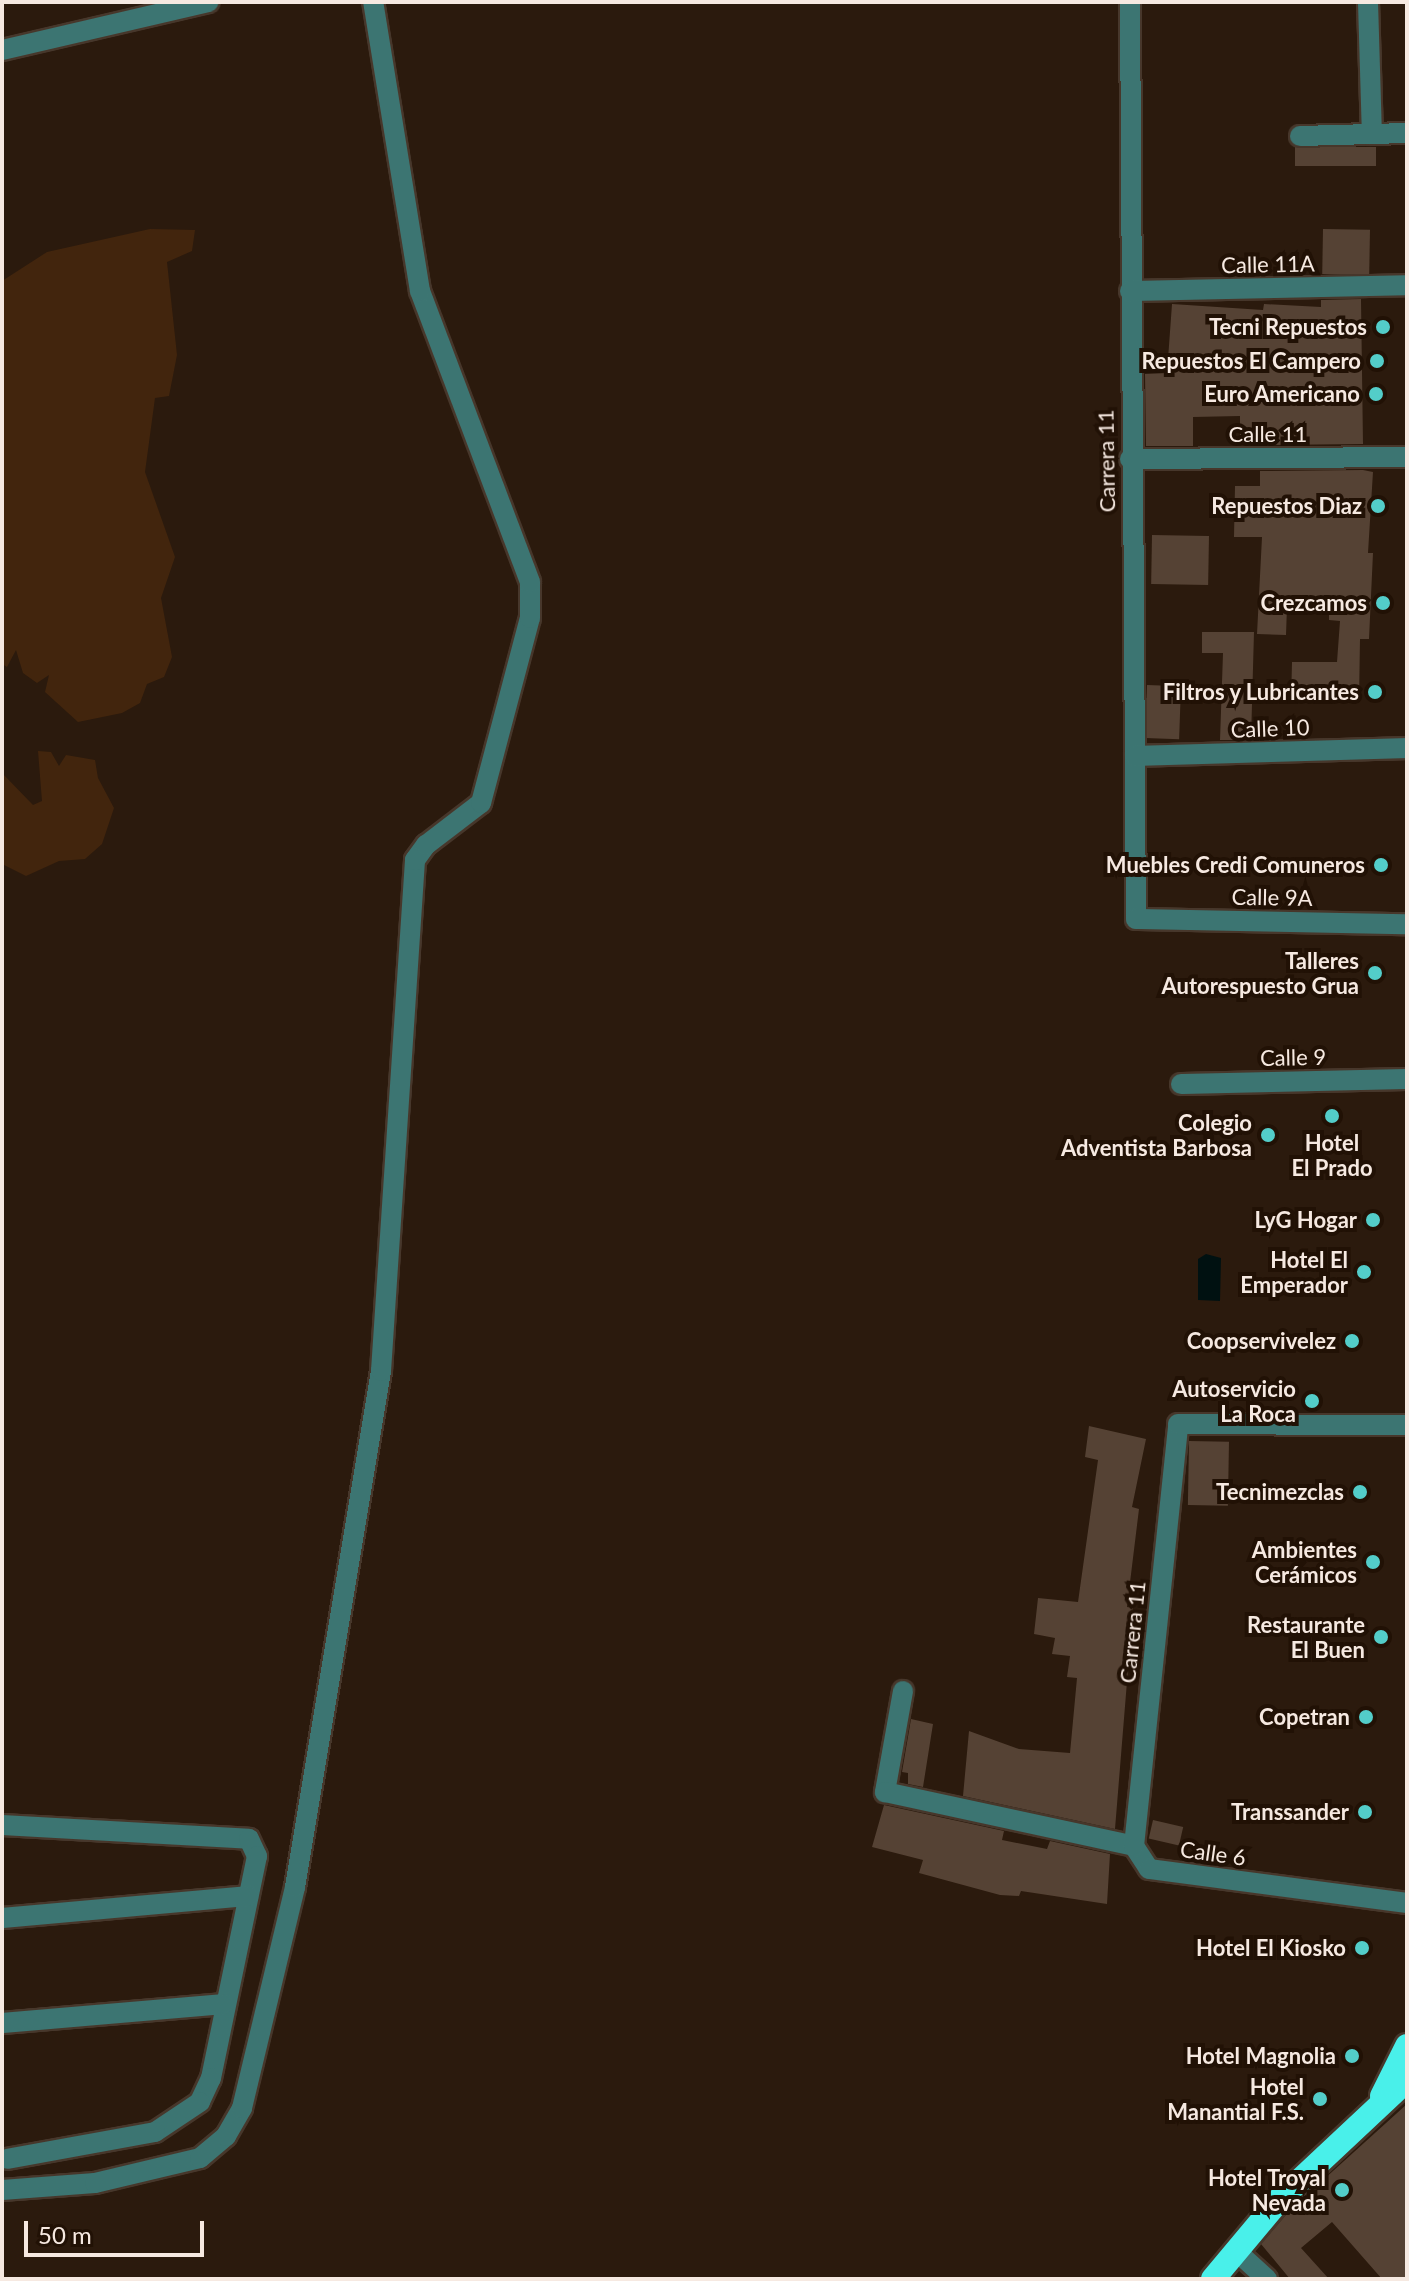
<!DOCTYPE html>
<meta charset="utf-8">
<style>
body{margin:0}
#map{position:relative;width:1409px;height:2281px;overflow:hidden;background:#2b1a0d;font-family:Lato,sans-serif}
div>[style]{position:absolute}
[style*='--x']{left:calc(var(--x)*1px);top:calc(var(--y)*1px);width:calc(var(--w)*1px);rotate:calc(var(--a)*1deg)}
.green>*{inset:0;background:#42250d}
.water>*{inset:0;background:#011}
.building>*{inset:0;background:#554234;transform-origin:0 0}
.roads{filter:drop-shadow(2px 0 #47372b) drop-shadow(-2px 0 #47372b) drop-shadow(0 2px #47372b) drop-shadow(0 -2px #47372b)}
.minor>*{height:20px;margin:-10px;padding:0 10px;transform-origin:10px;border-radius:10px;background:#3c7572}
.highway>*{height:24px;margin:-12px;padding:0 12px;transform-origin:12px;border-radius:12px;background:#49f0ea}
.dots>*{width:22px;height:22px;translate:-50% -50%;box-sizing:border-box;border:4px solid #211105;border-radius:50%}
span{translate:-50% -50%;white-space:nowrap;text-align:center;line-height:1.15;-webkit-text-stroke:8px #211105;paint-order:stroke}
.street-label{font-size:22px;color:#f6e9e1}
.poi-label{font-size:22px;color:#f6e9e1;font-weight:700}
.right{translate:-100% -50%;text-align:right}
.frame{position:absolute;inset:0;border:4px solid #f6e9e1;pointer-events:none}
.scale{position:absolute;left:24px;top:2221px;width:180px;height:36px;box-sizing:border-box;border:4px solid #f6e9e1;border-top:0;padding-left:10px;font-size:24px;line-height:28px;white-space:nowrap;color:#f6e9e1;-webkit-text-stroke:6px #211105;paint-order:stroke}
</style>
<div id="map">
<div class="green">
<div style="clip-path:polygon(150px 229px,195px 230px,192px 251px,167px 262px,177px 355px,169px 396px,155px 398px,145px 472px,175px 557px,161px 598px,172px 657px,164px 677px,147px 684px,140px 703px,122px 713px,78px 722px,45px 692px,49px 675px,37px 683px,23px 673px,16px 650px,7px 667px,2px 664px,2px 281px,47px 252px)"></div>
<div style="clip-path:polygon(38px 751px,51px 752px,59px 766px,66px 755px,95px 760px,98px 778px,114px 808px,102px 844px,85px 859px,59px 861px,26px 876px,2px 864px,2px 773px,33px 805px,42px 801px)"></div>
</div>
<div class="water">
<div style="clip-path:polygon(1206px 1254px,1221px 1258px,1220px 1301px,1198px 1300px,1198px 1259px)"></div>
</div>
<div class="building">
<div style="left:1376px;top:147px;width:19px;height:81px;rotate:90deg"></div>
<div style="left:1323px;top:229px;width:47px;height:45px;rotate:1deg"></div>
<div style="clip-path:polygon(1361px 299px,1363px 444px,1261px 445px,1261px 439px,1240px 440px,1240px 416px,1193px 417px,1193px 446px,1146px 446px,1145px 374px,1167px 373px,1172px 304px,1263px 310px,1264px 304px,1321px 307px,1321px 300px)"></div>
<div style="clip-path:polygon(1363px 470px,1373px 472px,1368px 553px,1373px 553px,1369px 639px,1360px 639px,1359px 702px,1291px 702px,1292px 662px,1337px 662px,1340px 621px,1329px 620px,1329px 608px,1287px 607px,1286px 635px,1257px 634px,1262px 537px,1234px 537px,1235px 486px,1260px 486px,1260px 471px)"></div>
<div style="left:1152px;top:535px;width:57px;height:49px;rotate:1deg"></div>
<div style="clip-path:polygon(1202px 632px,1254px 632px,1251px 740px,1220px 740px,1223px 653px,1202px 653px)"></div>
<div style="left:1147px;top:685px;width:34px;height:53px;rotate:2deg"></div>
<div style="clip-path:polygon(1089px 1426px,1146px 1439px,1132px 1507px,1139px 1509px,1127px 1607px,1133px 1608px,1115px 1829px,963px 1796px,969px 1731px,1019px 1749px,1070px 1753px,1077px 1678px,1067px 1677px,1070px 1656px,1052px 1654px,1055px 1638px,1034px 1634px,1038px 1598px,1078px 1602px,1098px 1460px,1085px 1457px)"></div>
<div style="left:1189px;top:1441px;width:40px;height:64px;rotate:1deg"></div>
<div style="clip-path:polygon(911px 1719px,933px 1724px,923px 1787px,908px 1784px,908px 1773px,902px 1772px)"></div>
<div style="clip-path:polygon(884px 1805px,1004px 1831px,1002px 1840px,1047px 1849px,1050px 1841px,1110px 1854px,1107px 1904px,1021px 1891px,1019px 1896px,1000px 1895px,919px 1873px,923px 1860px,872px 1847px)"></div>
<div style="left:1153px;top:1820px;width:31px;height:19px;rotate:13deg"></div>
<div style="clip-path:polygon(1407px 2104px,1407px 2279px,1382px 2279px,1332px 2222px,1301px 2248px,1329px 2279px,1290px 2279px,1261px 2244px,1291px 2209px)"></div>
</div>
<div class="roads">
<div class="minor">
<div style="--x:1130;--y:2;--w:917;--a:89.63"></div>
<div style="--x:1136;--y:919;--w:271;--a:1.1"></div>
<div style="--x:1368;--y:2;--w:132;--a:88.3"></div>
<div style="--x:2;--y:50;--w:212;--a:-13.1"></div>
<div style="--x:1300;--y:136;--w:107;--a:-1.6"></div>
<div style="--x:1130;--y:291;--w:277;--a:-1.2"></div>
<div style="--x:1130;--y:459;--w:277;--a:-0.4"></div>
<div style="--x:1135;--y:756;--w:272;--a:-1.7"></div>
<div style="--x:1181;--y:1084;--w:226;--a:-1.3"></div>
<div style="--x:903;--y:1691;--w:103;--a:100.1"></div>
<div style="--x:885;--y:1792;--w:255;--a:12.2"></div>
<div style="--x:1134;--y:1846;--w:27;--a:57"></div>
<div style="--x:1149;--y:1869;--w:260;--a:7.5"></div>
<div style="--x:2;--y:1825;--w:247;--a:3.2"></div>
<div style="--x:249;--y:1839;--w:19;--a:65"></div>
<div style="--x:257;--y:1856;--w:227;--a:101.7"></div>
<div style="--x:211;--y:2078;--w:26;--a:115"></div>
<div style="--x:200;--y:2102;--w:54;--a:146.3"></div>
<div style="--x:155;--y:2132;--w:150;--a:169.7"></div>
<div style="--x:1134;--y:1846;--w:424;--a:-84"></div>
<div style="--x:1178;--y:1424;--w:229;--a:0.3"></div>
<div style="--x:2;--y:1918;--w:247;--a:-5.1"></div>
<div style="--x:2;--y:2023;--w:222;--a:-4.9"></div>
<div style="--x:2;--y:2190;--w:93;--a:-4.3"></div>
<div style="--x:95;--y:2183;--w:108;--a:-13.4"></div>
<div style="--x:200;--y:2158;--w:34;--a:-40"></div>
<div style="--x:226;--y:2136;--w:32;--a:-60"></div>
<div style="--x:242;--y:2108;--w:227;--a:-76.5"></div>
<div style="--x:295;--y:1887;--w:523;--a:-80.54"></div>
<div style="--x:381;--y:1371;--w:512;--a:-86.19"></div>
<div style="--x:415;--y:860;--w:19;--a:-54"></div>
<div style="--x:426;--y:845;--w:69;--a:-37.4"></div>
<div style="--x:481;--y:803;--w:191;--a:-75.2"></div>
<div style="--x:530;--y:618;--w:36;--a:-90"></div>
<div style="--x:530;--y:582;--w:311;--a:-110.7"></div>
<div style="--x:420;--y:291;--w:293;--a:-99.2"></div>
<div style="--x:1235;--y:2250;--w:43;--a:42.2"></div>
</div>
<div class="highway">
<div style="--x:1382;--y:2096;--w:56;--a:-63.4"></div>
<div style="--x:1213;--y:2279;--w:104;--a:-50.1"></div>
<div style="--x:1280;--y:2199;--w:174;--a:-43.1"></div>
</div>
</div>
<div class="dots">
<div style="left:1383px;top:327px;background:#53cdc9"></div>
<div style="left:1377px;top:361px;background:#53cdc9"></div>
<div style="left:1376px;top:394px;background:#53cdc9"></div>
<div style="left:1378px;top:506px;background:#53cdc9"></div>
<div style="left:1383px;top:603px;background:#53cdc9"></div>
<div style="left:1375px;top:692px;background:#53cdc9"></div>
<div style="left:1381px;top:865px;background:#53cdc9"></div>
<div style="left:1375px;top:973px;background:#53cdc9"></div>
<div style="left:1332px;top:1116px;background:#53cdc9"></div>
<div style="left:1268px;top:1135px;background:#53cdc9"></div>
<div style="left:1373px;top:1220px;background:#53cdc9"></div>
<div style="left:1364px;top:1272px;background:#53cdc9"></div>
<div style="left:1352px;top:1341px;background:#53cdc9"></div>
<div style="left:1312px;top:1401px;background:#53cdc9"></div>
<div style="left:1360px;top:1492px;background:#53cdc9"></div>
<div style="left:1373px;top:1562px;background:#53cdc9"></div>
<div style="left:1381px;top:1637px;background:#53cdc9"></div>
<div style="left:1366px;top:1717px;background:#53cdc9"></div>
<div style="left:1365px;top:1812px;background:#53cdc9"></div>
<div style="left:1362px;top:1948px;background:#53cdc9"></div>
<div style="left:1352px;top:2056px;background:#53cdc9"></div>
<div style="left:1320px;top:2099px;background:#53cdc9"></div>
<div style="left:1342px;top:2190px;background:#53cdc9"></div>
</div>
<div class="street-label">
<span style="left:1268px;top:264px;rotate:-1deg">Calle 11A</span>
<span style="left:1268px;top:434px">Calle 11</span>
<span style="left:1106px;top:461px;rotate:-91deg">Carrera 11</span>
<span style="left:1270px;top:728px;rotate:-2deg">Calle 10</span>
<span style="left:1272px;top:897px;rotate:1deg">Calle 9A</span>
<span style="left:1293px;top:1057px;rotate:-1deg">Calle 9</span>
<span style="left:1132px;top:1632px;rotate:-84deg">Carrera 11</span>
<span style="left:1213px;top:1853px;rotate:8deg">Calle 6</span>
</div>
<div class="poi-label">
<span class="right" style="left:1367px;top:327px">Tecni Repuestos</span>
<span class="right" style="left:1361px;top:361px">Repuestos El Campero</span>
<span class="right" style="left:1360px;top:394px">Euro Americano</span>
<span class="right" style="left:1362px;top:506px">Repuestos Diaz</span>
<span class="right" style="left:1367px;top:603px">Crezcamos</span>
<span class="right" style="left:1359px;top:692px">Filtros y Lubricantes</span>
<span class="right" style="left:1365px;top:865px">Muebles Credi Comuneros</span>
<span class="right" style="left:1359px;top:973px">Talleres<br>Autorespuesto Grua</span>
<span class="right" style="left:1252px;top:1135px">Colegio<br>Adventista Barbosa</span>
<span style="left:1332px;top:1155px">Hotel<br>El Prado</span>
<span class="right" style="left:1357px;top:1220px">LyG Hogar</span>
<span class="right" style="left:1348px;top:1272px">Hotel El<br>Emperador</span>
<span class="right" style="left:1336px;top:1341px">Coopservivelez</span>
<span class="right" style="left:1296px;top:1401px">Autoservicio<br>La Roca</span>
<span class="right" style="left:1344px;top:1492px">Tecnimezclas</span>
<span class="right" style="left:1357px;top:1562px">Ambientes<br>Cerámicos</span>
<span class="right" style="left:1365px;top:1637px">Restaurante<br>El Buen</span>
<span class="right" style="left:1350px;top:1717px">Copetran</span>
<span class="right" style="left:1349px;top:1812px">Transsander</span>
<span class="right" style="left:1346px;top:1948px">Hotel El Kiosko</span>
<span class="right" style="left:1336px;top:2056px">Hotel Magnolia</span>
<span class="right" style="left:1304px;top:2099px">Hotel<br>Manantial F.S.</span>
<span class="right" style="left:1326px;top:2190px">Hotel Troyal<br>Nevada</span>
</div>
<div class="frame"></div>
<div class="scale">50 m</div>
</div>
